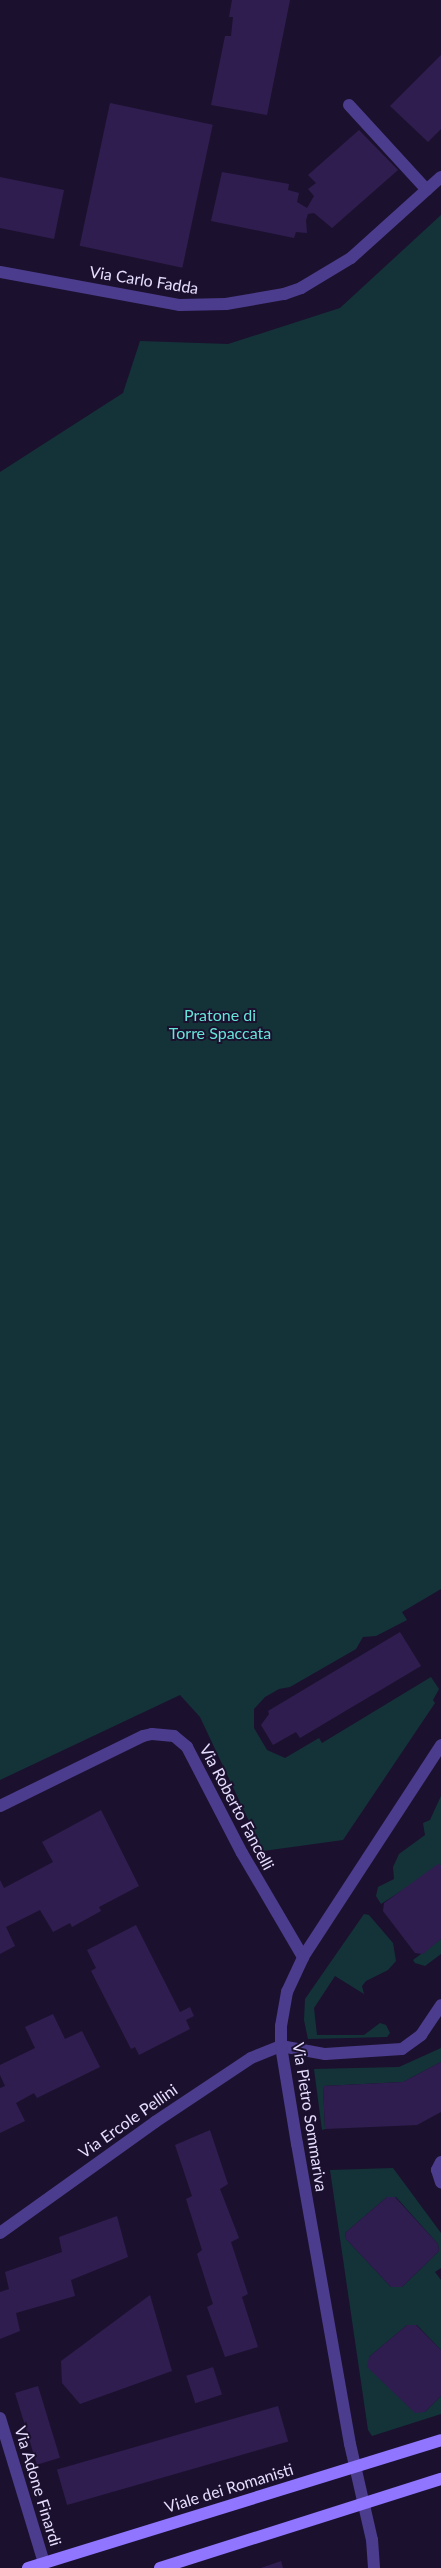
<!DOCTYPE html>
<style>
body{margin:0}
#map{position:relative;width:441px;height:2568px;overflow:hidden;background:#1b112e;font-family:Lato,sans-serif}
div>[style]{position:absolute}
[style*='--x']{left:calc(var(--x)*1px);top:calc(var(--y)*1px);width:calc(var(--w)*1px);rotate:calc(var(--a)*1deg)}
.green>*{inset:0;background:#143338}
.building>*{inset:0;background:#2f1d4f;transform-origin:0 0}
.street>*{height:12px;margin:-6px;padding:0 6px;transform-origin:6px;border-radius:6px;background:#4c3c8d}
.secondary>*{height:12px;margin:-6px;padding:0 6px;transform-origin:6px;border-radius:6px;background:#8f75ff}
span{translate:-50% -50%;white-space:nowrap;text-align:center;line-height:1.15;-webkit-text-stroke:4px #1b112e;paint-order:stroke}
.street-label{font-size:16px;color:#e7deff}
.park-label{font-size:16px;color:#65e4d9}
</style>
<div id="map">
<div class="green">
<div style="clip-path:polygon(441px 215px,441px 1589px,402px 1612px,407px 1620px,376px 1636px,363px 1637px,356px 1649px,290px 1687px,279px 1689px,265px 1697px,254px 1709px,254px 1728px,267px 1750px,285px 1758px,319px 1738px,322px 1743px,431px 1677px,439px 1689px,433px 1700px,435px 1703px,343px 1840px,263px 1851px,200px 1717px,180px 1695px,0 1780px,0 472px,123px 393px,140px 341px,228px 344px,340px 308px)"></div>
<div style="clip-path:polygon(441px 1796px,441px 1865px,381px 1904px,376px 1896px,378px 1887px,394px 1879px,393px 1867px,399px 1854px,425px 1835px,423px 1823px,430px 1820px)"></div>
<div style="clip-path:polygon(364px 1914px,369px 1915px,393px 1943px,396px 1961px,388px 1970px,366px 1981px,362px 1986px,364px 1994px,335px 1976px,314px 2008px,317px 2035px,364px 2035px,380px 2023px,386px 2025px,390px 2033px,387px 2037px,308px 2039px,304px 2020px,305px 1999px)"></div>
<div style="clip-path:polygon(441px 1939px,441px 1954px,425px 1966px,415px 1963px,413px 1960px)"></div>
<div style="clip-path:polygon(441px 2048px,441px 2062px,403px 2082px,323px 2086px,325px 2129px,322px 2130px,314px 2069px,399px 2067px)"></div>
<div style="clip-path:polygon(evenodd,393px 2168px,441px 2233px,441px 2268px,435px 2272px,441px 2280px,441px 2350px,417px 2325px,407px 2325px,369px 2357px,425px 2412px,441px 2396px,441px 2414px,372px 2436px,368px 2430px,330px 2170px,393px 2168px,387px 2197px,396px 2197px,438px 2244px,439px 2251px,402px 2287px,391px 2287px,346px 2239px,345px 2233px,387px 2197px)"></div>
</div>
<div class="building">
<div style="clip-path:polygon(232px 0,290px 0,267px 115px,211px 105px,225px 36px,231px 36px,233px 17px,229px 17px)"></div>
<div style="clip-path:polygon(441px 55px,441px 129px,428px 142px,390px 106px)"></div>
<div style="left:110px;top:103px;width:105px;height:146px;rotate:12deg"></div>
<div style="clip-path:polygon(359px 130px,398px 170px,332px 228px,314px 213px,308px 214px,306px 220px,307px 233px,296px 232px,294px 238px,211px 221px,222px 172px,289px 184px,288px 190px,299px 193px,297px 202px,307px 208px,314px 196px,308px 189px,316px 183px,308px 175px)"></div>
<div style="clip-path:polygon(0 177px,64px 190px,54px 239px,0 228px)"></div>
<div style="clip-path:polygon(400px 1632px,421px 1666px,300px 1738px,296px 1732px,273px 1745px,261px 1725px,269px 1714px,268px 1711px)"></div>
<div style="clip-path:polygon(101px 1810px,139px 1886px,99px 1907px,101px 1911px,72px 1927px,70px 1923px,53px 1932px,40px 1910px,6px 1927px,15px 1946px,0 1954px,0 1880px,4px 1888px,53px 1862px,42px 1842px)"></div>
<div style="clip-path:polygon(438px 1864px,441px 1865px,441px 1939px,423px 1954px,415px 1953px,383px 1911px,384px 1903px)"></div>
<div style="clip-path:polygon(136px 1925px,180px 2012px,190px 2007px,194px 2016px,186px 2020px,190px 2029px,139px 2055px,135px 2047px,131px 2049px,91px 1971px,96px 1968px,87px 1950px)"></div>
<div style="clip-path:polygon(53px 2014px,65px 2039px,82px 2031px,100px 2067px,37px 2098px,34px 2093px,16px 2103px,25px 2121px,0 2133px,0 2088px,5px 2086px,0 2075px,0 2065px,35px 2048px,25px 2027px)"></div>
<div style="clip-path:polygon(441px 2062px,441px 2112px,417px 2125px,325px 2129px,323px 2086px,403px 2082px)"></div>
<div style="clip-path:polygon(210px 2130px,228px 2184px,220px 2189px,239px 2238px,231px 2242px,248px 2294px,242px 2297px,258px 2347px,225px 2357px,207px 2307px,213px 2304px,197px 2254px,202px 2250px,186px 2199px,192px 2196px,175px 2145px)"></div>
<div style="clip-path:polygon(387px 2197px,395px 2197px,438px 2244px,439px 2251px,402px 2287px,391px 2287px,346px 2239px,345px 2233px)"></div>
<div style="clip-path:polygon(117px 2216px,128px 2257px,71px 2280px,75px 2296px,16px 2313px,20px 2331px,0 2339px,0 2292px,9px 2289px,5px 2272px,62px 2252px,59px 2237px)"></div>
<div style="clip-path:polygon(150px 2295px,172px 2371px,80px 2404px,62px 2383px,61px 2361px)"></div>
<div style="clip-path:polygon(407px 2325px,416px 2325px,441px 2350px,441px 2396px,425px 2412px,415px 2413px,367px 2367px,369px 2357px)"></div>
<div style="left:213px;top:2367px;width:29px;height:28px;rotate:72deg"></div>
<div style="left:38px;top:2386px;width:75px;height:24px;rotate:73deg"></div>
<div style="left:278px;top:2406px;width:37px;height:230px;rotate:74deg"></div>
<div style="clip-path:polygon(281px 2561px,283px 2568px,261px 2568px)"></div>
</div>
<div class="street">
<div style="--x:349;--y:105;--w:115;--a:47.5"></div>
<div style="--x:0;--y:272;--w:183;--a:10.4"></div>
<div style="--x:180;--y:305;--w:46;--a:-1.2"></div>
<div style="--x:226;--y:304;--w:59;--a:-9.8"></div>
<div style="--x:284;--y:294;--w:18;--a:-19"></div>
<div style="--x:301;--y:288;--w:58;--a:-31"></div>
<div style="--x:351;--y:258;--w:121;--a:-42"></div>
<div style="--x:0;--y:1806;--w:159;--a:-26.1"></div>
<div style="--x:143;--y:1736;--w:9;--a:-13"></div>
<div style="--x:152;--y:1734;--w:22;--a:5"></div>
<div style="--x:174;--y:1736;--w:17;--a:40"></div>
<div style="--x:187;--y:1747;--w:119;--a:62.6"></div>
<div style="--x:242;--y:1853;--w:121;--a:59.6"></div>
<div style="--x:441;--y:2162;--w:9;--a:117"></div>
<div style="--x:437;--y:2170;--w:13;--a:72"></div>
<div style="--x:0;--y:2233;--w:191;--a:-35.6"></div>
<div style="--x:155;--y:2122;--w:115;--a:-33.7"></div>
<div style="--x:251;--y:2058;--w:32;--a:-22"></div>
<div style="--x:281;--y:2046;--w:45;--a:10.3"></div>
<div style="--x:325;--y:2054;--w:77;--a:-3.7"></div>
<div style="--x:402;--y:2049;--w:24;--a:-36"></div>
<div style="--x:421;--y:2035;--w:36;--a:-56"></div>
<div style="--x:0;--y:2418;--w:152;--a:73.1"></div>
<div style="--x:374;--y:2568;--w:28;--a:-94"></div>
<div style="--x:372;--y:2540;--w:98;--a:-102.9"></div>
<div style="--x:350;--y:2444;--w:305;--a:-100"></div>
<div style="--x:297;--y:2144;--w:99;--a:-99.3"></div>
<div style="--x:281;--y:2046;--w:20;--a:-90"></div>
<div style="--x:281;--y:2026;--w:35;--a:-80"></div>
<div style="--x:287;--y:1992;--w:38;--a:-65"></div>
<div style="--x:303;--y:1957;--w:253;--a:-56.9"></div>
</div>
<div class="secondary">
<div style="--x:28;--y:2568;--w:432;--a:-17.2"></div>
<div style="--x:160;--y:2568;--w:295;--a:-17.6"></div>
</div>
<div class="street-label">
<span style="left:144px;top:280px;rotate:9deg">Via Carlo Fadda</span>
<span style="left:237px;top:1807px;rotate:62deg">Via Roberto Fancelli</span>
<span style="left:310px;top:2117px;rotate:81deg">Via Pietro Sommariva</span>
<span style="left:128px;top:2121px;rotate:-35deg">Via Ercole Pellini</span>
<span style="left:38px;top:2486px;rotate:73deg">Via Adone Finardi</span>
<span style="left:229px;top:2488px;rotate:-17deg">Viale dei Romanisti</span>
</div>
<div class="park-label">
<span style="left:220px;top:1024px">Pratone di<br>Torre Spaccata</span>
</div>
</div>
